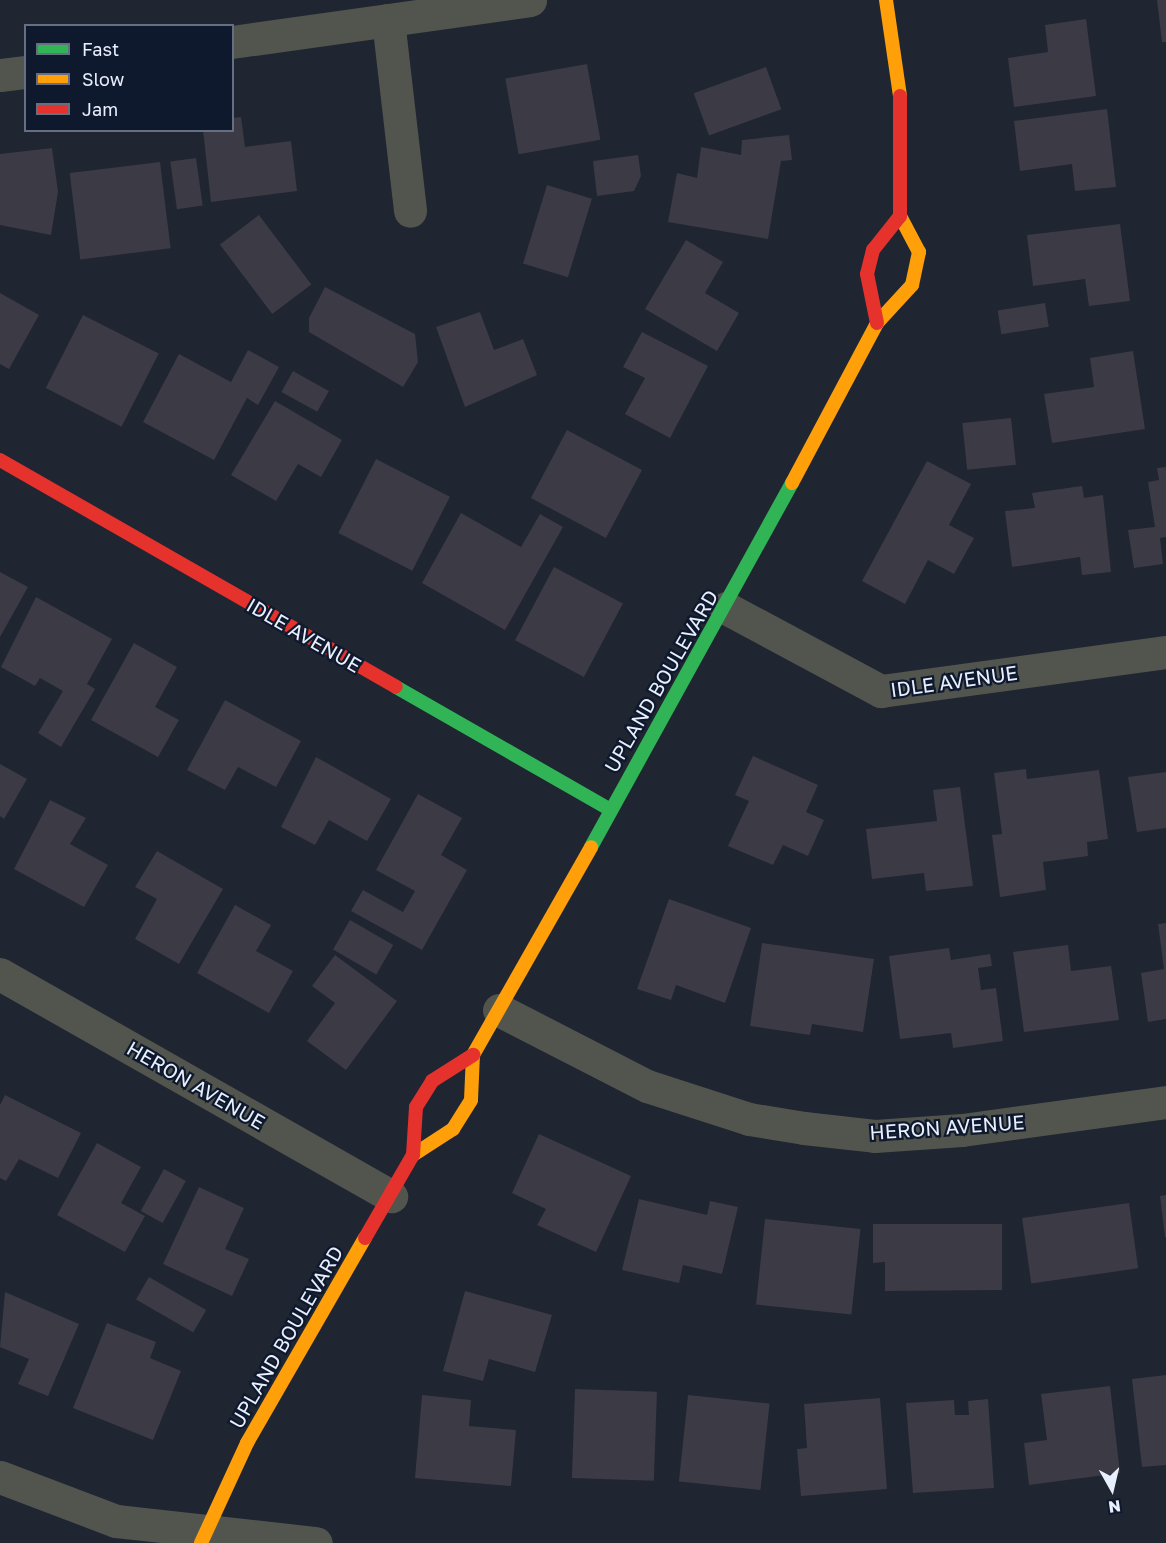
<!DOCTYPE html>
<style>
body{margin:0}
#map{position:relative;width:1166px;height:1543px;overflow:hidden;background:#1f2531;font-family:"Golos Text",sans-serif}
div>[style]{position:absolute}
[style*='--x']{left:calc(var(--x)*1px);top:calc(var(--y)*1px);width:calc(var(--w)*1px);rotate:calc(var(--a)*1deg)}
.building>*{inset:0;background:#3c3a44;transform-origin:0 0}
.street>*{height:33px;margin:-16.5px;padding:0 16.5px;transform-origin:16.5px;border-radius:16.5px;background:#52544e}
.fast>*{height:14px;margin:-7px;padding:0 7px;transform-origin:7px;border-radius:7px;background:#30b455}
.slow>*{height:14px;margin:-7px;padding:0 7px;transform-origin:7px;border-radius:7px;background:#ff9f0a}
.jam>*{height:14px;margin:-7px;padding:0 7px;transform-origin:7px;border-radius:7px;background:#e5322d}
span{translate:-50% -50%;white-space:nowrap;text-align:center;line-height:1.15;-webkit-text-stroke:4.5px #0f192d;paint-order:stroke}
.street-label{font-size:20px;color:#e8effe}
.legend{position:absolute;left:24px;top:24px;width:210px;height:108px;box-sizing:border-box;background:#0f192d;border:2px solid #666f81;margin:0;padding:8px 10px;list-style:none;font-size:18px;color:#e8effe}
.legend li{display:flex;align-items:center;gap:12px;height:30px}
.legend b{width:30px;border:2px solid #666f81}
.north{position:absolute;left:1082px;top:1459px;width:60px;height:60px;-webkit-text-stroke:4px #0f192d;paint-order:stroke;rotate:172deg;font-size:16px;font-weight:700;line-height:24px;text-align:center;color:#e8effe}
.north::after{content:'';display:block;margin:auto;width:21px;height:27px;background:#e8effe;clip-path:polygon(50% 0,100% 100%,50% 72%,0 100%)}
</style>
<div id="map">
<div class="building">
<div style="clip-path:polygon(1157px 0,1166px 0,1166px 42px,1162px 42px)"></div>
<div style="clip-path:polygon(1086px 19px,1096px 96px,1014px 107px,1008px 58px,1048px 52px,1045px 25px)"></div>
<div style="left:587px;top:64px;width:77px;height:83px;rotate:80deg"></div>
<div style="left:766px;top:67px;width:45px;height:77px;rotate:70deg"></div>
<div style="clip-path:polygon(1107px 109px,1116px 187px,1075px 191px,1072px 164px,1020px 171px,1014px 121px)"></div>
<div style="clip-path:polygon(241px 117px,245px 147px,291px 141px,297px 191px,211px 202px,203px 130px,232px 130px,232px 118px)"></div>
<div style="clip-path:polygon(789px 135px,792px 160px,781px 161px,768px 239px,668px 222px,677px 173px,697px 178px,701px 147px,741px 155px,742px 140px)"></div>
<div style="clip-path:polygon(52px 148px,58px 192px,51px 235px,0 225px,0 154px)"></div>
<div style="clip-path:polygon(638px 155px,641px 176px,634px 191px,597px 196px,593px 161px)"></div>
<div style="left:196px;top:158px;width:48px;height:26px;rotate:82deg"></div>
<div style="left:160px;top:162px;width:87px;height:91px;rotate:83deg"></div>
<div style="left:547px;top:185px;width:47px;height:82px;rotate:17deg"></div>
<div style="left:259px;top:215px;width:87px;height:49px;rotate:53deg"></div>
<div style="clip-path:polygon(1120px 224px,1130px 301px,1089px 306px,1085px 279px,1033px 286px,1027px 235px)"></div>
<div style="clip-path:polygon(686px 240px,723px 262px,705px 293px,739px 313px,717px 351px,645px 309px)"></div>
<div style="clip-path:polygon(325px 287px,415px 334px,418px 362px,403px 387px,309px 332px,309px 318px)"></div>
<div style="clip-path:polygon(0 293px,39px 315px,9px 369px,0 364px)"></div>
<div style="left:1045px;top:303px;width:24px;height:48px;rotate:81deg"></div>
<div style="clip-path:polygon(480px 312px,494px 350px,523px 339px,537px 375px,465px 407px,436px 327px)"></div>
<div style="left:83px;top:315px;width:85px;height:82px;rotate:27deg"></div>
<div style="clip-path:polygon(642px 332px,708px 366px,670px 438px,625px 414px,645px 378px,623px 367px)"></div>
<div style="clip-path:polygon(248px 350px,279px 367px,258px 405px,247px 398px,214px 460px,143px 422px,179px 354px,231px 382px)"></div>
<div style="clip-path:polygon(1133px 351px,1145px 429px,1052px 443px,1044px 394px,1094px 387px,1090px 358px)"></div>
<div style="left:293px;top:371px;width:41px;height:24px;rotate:29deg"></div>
<div style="clip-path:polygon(275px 401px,342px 440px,321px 477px,298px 464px,276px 501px,231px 475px)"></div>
<div style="left:1011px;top:418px;width:47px;height:49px;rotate:84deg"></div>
<div style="left:567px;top:430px;width:85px;height:77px;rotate:28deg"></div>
<div style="left:376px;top:459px;width:83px;height:83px;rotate:27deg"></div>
<div style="clip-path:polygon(927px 461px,971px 484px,949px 525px,974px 538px,954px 574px,928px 560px,905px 604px,862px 581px)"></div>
<div style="clip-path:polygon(1166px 467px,1166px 537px,1160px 538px,1163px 564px,1134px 568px,1128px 530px,1155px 527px,1148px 482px,1159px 480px,1157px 468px)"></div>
<div style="clip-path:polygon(1082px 486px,1084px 498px,1103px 495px,1111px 572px,1082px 575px,1080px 557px,1012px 567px,1005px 511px,1035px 508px,1032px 493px)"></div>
<div style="clip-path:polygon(461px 513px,521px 547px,540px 514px,563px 527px,505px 630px,422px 583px)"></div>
<div style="left:554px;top:567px;width:78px;height:83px;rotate:28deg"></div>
<div style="clip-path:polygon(0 572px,28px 587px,0 637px)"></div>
<div style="clip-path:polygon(36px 597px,112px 639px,87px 684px,95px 689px,61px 747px,38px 733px,63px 691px,40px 678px,35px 686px,1px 667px)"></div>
<div style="clip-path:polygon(134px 643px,177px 667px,155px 707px,179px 720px,158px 757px,91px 720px)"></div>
<div style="clip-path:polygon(225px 700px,301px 741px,276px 787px,238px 767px,225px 790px,187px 770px)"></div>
<div style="clip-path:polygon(753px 756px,818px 785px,806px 812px,824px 820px,808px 856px,783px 845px,773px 865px,728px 846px,749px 801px,735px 795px)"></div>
<div style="clip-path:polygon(316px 757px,391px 799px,367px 841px,329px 820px,315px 845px,281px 827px)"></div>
<div style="clip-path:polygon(0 764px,27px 779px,4px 819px,0 816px)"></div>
<div style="clip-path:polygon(1026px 769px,1027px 779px,1099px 770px,1108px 839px,1087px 842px,1088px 856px,1043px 862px,1046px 890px,1000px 897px,992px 835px,1002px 834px,994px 773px)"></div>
<div style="clip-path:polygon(1166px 772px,1166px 828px,1137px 832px,1128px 777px)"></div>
<div style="clip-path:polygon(960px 787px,973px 886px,926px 891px,924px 873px,872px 879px,866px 829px,937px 821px,933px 790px)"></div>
<div style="clip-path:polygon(418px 794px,462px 818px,441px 855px,467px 870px,422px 950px,351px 911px,363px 890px,403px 912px,415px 891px,376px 870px)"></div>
<div style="clip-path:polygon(50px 800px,86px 818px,70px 844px,108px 865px,84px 907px,14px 869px)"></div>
<div style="clip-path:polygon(157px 851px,223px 889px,179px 964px,135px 939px,157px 899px,135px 887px)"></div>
<div style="clip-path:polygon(669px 899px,751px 928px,725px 1003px,676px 985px,671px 1000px,637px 989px)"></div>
<div style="clip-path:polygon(235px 905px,271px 925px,256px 951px,293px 971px,269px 1013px,197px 973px)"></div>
<div style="left:350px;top:920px;width:50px;height:34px;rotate:30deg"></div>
<div style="clip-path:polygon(1166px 923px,1166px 1019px,1148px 1022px,1141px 973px,1164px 969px,1158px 924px)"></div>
<div style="clip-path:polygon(762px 943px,874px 959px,863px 1032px,812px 1024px,810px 1035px,750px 1026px)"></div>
<div style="clip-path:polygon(1068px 945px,1071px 971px,1111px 966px,1119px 1020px,1024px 1032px,1013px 952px)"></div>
<div style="clip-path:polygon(949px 948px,951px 960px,990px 954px,992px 966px,978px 968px,981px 990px,996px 988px,1003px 1041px,953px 1048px,951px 1033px,900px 1039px,889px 956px)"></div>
<div style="clip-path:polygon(335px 955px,397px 1001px,346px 1070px,307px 1041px,335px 1003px,312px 986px)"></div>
<div style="clip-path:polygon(5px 1095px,81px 1133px,58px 1178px,19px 1159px,6px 1181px,0 1178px,0 1105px)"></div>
<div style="clip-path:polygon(539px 1134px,631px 1176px,596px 1252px,537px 1225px,546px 1209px,512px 1193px)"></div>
<div style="clip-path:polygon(97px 1143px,141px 1167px,121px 1203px,145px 1216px,125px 1252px,57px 1215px)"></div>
<div style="left:164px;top:1169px;width:25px;height:48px;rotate:29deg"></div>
<div style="clip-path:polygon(199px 1187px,244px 1208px,225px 1249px,249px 1259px,232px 1296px,163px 1264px)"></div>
<div style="clip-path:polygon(1166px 1195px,1166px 1237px,1165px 1237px,1160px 1196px)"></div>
<div style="clip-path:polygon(639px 1199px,707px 1215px,710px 1201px,738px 1207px,722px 1274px,683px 1265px,679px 1283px,622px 1270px)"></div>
<div style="left:1129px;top:1203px;width:66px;height:108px;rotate:82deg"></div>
<div style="left:765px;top:1219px;width:96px;height:86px;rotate:6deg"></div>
<div style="clip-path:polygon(873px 1224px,1002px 1224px,1002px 1290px,885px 1291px,885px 1262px,873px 1263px)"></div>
<div style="left:149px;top:1277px;width:66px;height:26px;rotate:30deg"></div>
<div style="clip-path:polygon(465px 1291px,552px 1315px,535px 1372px,489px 1359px,483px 1381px,443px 1371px)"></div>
<div style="clip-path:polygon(5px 1292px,79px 1324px,48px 1396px,18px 1384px,29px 1359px,0 1347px)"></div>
<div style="clip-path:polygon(107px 1323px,156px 1342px,150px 1358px,181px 1371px,153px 1440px,73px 1408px)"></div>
<div style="clip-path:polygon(1166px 1375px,1166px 1465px,1142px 1467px,1132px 1379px)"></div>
<div style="clip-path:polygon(1110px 1386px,1120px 1473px,1029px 1485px,1024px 1443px,1047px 1440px,1041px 1394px)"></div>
<div style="left:575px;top:1389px;width:82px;height:89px;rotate:2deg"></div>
<div style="clip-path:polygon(422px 1395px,471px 1400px,469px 1426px,516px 1430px,511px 1486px,415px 1478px)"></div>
<div style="left:688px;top:1395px;width:82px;height:87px;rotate:6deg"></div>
<div style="clip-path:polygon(880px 1398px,887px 1489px,801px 1496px,797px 1449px,807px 1448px,804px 1404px)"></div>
<div style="clip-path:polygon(988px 1399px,994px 1488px,913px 1493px,906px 1403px,954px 1400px,955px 1415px,969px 1415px,968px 1401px)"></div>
</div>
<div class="street">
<div style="--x:388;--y:20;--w:192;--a:83.4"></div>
<div style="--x:232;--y:42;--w:301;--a:-8"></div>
<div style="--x:0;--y:75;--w:26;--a:-7"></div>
<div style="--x:726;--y:608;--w:176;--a:28.2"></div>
<div style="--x:881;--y:691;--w:288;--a:-7.8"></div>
<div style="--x:0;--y:974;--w:450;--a:29.6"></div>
<div style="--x:499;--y:1010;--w:166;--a:27.2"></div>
<div style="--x:647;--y:1086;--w:107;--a:17.9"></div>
<div style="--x:749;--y:1119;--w:56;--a:9.3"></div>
<div style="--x:804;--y:1128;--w:71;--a:6.4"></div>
<div style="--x:875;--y:1136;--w:87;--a:-3.9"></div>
<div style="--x:962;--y:1130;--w:206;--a:-7.8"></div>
<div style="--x:0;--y:1477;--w:124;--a:20.8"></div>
<div style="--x:116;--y:1521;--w:201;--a:6.3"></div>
</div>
<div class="fast">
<div style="--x:396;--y:687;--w:245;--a:29.8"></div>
<div style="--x:591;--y:847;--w:416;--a:-61.1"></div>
</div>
<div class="slow">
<div style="--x:886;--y:0;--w:97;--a:81.7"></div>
<div style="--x:792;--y:483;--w:181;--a:-62"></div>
<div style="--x:877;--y:323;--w:52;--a:-47.4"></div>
<div style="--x:912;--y:285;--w:34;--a:-78"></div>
<div style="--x:919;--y:252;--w:41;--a:-117.8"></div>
<div style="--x:413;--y:1155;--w:48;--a:-33"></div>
<div style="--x:453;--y:1129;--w:34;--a:-58"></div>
<div style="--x:471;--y:1100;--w:45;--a:-87.5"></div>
<div style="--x:473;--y:1055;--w:239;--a:-60.4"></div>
<div style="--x:201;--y:1543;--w:110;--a:-65.3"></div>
<div style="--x:247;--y:1443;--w:237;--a:-60.1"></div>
</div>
<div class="jam">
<div style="--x:877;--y:323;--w:50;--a:-101.5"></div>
<div style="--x:867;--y:274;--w:25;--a:-76"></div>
<div style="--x:873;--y:250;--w:43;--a:-51.5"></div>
<div style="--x:900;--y:216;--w:120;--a:-90"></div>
<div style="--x:0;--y:460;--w:456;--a:29.8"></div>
<div style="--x:365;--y:1238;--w:96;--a:-60"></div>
<div style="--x:413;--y:1155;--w:48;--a:-86.4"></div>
<div style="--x:416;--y:1107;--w:31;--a:-58"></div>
<div style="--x:432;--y:1081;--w:49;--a:-32.4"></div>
</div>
<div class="street-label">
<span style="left:304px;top:635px;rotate:30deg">IDLE AVENUE</span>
<span style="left:661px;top:681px;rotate:-60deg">UPLAND BOULEVARD</span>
<span style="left:954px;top:681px;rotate:-8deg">IDLE AVENUE</span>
<span style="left:196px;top:1085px;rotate:30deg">HERON AVENUE</span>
<span style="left:947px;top:1127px;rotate:-4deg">HERON AVENUE</span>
<span style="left:286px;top:1337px;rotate:-60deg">UPLAND BOULEVARD</span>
</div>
<ul class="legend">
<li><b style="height:8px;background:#30b455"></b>Fast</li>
<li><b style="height:8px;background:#ff9f0a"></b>Slow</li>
<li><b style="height:8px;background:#e5322d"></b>Jam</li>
</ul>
<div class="north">N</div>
</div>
